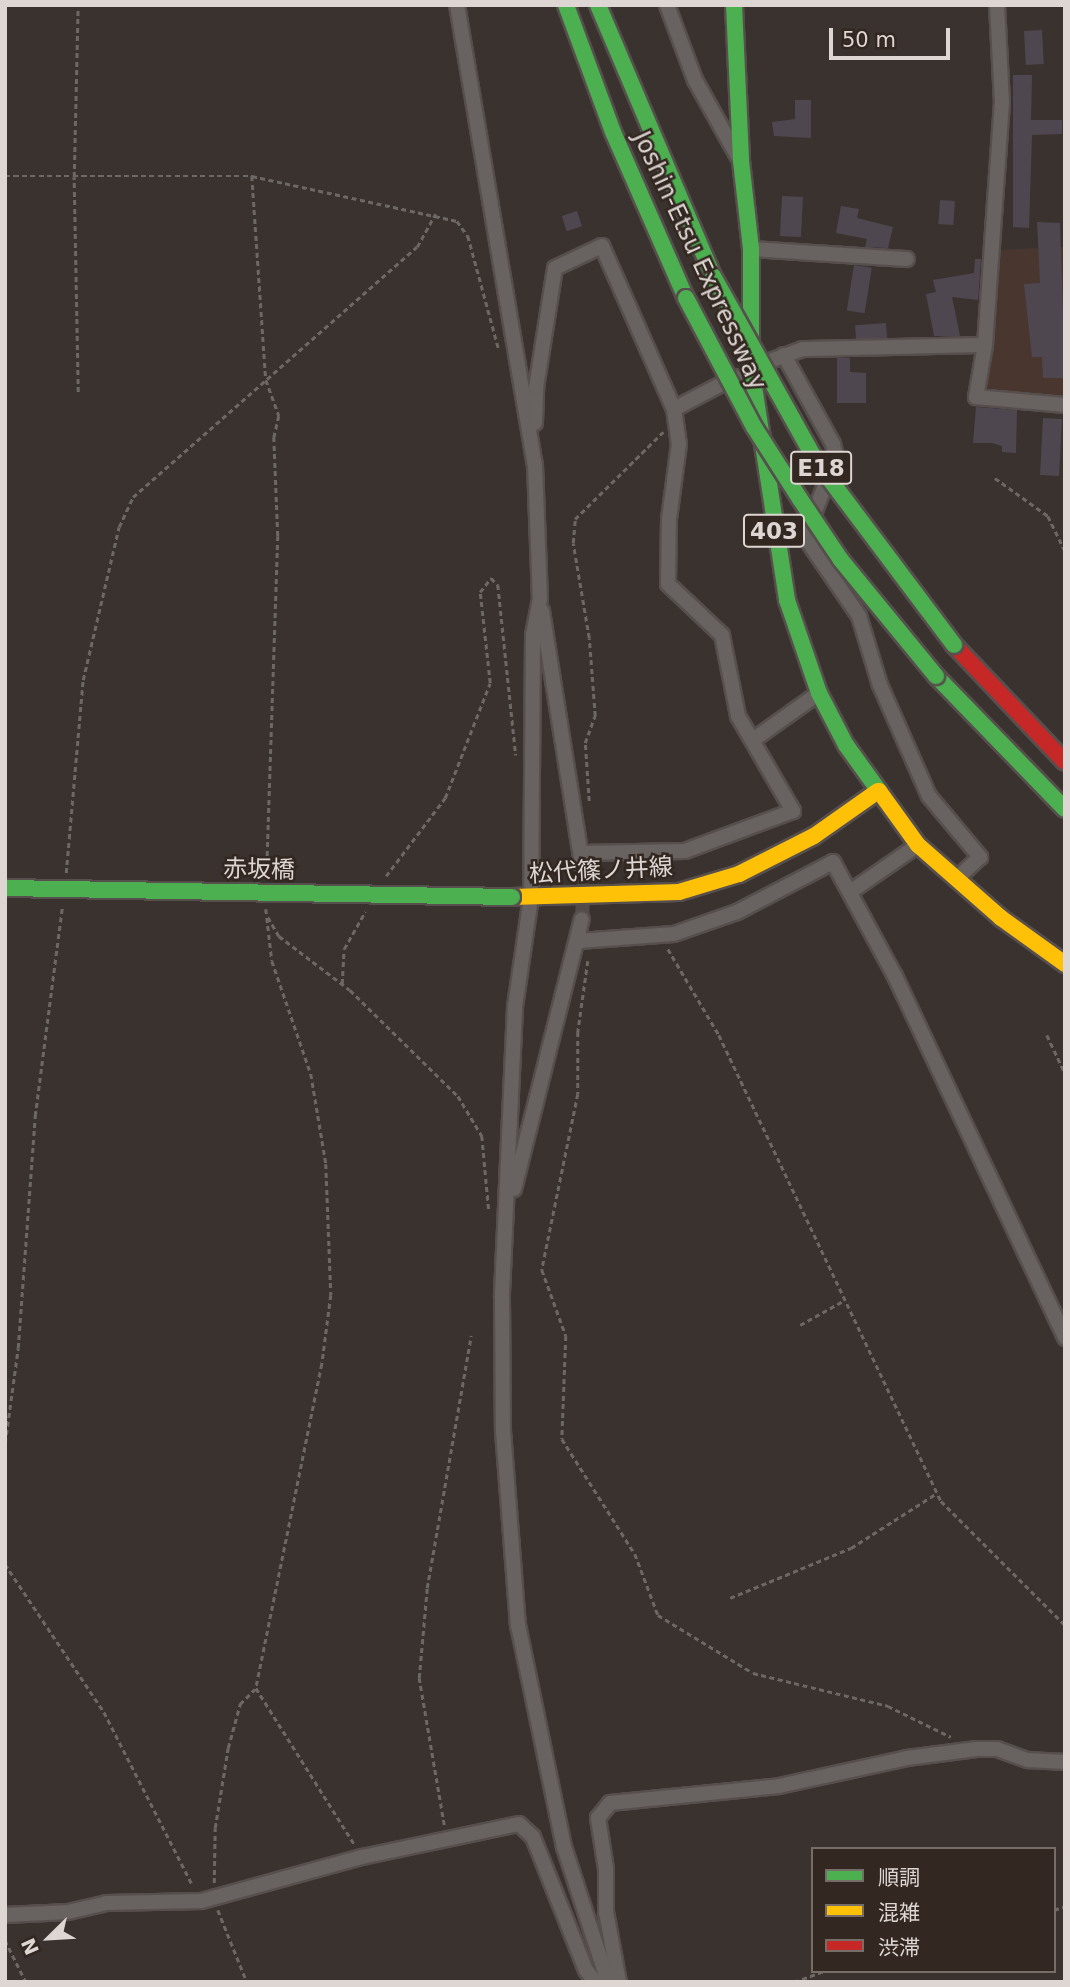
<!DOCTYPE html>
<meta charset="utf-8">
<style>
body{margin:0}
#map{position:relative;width:1070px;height:1987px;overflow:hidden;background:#3a322f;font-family:"DejaVu Sans","Noto Sans JP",sans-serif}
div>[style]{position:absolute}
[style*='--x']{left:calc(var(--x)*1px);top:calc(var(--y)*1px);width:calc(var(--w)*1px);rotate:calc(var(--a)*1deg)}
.built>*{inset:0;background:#49372f}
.building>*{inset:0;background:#4f474f;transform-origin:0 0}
.street-tunnel>*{height:14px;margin-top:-7px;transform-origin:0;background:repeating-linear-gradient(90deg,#534b47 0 14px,transparent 0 21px)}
.path>*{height:2.5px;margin-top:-1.25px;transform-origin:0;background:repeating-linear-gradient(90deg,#6d6865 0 5px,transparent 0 8.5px)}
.roads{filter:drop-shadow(2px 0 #564f4d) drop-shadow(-2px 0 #564f4d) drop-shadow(0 2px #564f4d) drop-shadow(0 -2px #564f4d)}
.street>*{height:14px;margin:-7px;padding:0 7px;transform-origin:7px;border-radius:7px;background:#686260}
.fast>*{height:16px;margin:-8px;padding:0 8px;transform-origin:8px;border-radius:8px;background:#4caf50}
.slow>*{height:16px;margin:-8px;padding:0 8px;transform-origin:8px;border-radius:8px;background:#ffc107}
.jam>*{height:16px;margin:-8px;padding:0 8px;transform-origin:8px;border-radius:8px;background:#c62828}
.bridges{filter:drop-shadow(2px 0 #564f4d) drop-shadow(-2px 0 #564f4d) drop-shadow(0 2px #564f4d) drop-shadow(0 -2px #564f4d)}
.fast-bridge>*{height:16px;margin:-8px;padding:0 8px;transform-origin:8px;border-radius:8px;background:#4caf50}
span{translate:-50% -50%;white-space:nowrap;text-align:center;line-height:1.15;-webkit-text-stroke:5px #332721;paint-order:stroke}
.shield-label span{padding:2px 5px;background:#332721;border:2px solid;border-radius:5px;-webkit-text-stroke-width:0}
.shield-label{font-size:23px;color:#ded6d2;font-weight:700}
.street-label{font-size:24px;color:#ded6d2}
.frame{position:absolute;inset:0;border:7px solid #ded6d2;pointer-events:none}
.legend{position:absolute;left:811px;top:1847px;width:245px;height:126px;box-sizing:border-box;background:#332721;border:2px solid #776d68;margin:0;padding:9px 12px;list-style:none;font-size:21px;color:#ded6d2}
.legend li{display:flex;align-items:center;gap:14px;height:35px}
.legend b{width:35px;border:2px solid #776d68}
.north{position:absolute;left:14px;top:1903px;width:70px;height:70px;-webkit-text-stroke:5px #332721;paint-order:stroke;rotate:246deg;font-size:19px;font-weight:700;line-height:28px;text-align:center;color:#ded6d2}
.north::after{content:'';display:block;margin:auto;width:24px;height:32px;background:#ded6d2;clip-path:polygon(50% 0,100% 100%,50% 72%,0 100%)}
.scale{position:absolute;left:829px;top:28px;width:121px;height:32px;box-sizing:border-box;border:4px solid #ded6d2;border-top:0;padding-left:9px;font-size:21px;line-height:24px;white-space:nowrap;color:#ded6d2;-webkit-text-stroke:5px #332721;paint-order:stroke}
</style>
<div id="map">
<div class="built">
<div style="clip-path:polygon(1065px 247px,1065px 400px,986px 388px,992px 250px)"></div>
</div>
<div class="building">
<div style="left:1042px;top:30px;width:34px;height:18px;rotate:87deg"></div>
<div style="clip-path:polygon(1013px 75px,1032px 75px,1031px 120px,1062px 120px,1062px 134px,1032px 135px,1029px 228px,1013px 227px)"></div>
<div style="clip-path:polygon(795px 100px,811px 100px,811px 138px,774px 136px,772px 122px,795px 119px)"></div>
<div style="left:782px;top:196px;width:21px;height:40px;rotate:3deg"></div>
<div style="left:940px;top:200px;width:15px;height:24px;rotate:4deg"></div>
<div style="clip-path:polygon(841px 206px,859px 209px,857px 218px,893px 227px,888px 248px,865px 247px,867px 239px,836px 233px)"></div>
<div style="left:577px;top:211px;width:16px;height:16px;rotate:72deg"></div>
<div style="clip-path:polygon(1037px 222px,1060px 223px,1065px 378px,1043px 378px,1042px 357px,1032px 357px,1024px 284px,1040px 283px)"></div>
<div style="clip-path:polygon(975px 259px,981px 259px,978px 300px,952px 297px,960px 336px,934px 336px,926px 294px,936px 292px,933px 280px,974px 273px)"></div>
<div style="left:854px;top:265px;width:18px;height:46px;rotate:9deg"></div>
<div style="left:886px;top:323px;width:15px;height:31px;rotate:86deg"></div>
<div style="clip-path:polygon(837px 358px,850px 358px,850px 372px,866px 373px,866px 403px,837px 403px)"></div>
<div style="clip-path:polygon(976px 407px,1017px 410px,1016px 453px,1002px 452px,1002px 446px,992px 443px,973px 443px)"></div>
<div style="left:1043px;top:418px;width:19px;height:57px;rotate:3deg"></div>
</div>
<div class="street-tunnel">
<div style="--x:582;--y:919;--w:44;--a:-87.4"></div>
</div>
<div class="path">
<div style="--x:5;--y:176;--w:247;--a:0"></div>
<div style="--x:252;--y:176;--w:210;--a:12.4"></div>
<div style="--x:457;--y:221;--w:19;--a:54"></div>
<div style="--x:468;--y:236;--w:118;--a:74.8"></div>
<div style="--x:252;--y:176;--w:204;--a:86.1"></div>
<div style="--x:266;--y:380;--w:38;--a:70"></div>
<div style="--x:279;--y:416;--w:22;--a:103"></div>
<div style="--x:274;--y:437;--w:99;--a:87.7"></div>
<div style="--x:278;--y:536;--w:338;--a:91.9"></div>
<div style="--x:78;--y:392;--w:215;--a:-91.1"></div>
<div style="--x:74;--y:177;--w:172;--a:-88.7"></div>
<div style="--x:995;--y:478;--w:65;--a:35.6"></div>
<div style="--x:1048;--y:516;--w:39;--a:64"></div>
<div style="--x:589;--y:801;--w:58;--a:-93.9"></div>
<div style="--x:585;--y:743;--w:29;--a:-70"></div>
<div style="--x:595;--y:716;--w:78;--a:-94.4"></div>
<div style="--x:589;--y:638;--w:96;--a:-99.6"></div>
<div style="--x:573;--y:543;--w:24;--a:-85"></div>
<div style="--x:575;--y:519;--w:124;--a:-44.7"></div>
<div style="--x:66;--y:873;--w:194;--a:-85"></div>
<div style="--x:83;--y:680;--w:157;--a:-76.8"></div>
<div style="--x:119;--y:527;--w:33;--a:-65"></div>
<div style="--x:133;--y:497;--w:378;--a:-41.4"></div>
<div style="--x:417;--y:247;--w:38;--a:-61"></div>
<div style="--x:386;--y:876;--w:98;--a:-52.9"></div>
<div style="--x:445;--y:798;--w:123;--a:-68.6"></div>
<div style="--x:490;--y:683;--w:92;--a:-96.3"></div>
<div style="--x:480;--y:592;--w:18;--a:-52"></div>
<div style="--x:491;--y:578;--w:10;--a:45"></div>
<div style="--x:498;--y:585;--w:171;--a:84"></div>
<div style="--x:266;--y:909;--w:52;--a:83.4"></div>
<div style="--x:272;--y:961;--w:120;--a:71"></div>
<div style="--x:311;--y:1074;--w:91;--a:80.5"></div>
<div style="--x:326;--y:1164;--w:131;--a:87.8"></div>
<div style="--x:331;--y:1295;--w:70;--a:97.4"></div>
<div style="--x:322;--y:1364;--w:331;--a:101.5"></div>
<div style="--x:256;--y:1688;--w:186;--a:57.8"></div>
<div style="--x:268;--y:917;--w:22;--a:60"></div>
<div style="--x:279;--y:936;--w:89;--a:37.3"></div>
<div style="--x:350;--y:990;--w:151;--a:44.5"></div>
<div style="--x:458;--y:1096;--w:47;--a:59"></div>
<div style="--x:482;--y:1136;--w:75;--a:84.7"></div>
<div style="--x:668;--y:949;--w:100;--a:59.3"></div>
<div style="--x:719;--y:1035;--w:516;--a:64.53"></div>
<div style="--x:941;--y:1501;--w:175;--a:45"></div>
<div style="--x:588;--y:961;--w:72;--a:98"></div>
<div style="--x:578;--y:1032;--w:62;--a:90"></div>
<div style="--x:578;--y:1094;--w:180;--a:101.6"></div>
<div style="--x:542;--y:1270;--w:70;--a:70"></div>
<div style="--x:566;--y:1336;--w:103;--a:92.2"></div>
<div style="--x:562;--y:1439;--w:136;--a:57.6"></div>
<div style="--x:635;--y:1554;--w:65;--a:69.3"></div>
<div style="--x:658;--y:1615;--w:111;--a:31.4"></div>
<div style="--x:753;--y:1673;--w:139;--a:13.7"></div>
<div style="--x:888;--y:1706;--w:70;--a:26.2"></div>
<div style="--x:342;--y:984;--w:35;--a:-87"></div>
<div style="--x:344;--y:949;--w:43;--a:-60.4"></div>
<div style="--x:1047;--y:1035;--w:42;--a:64.7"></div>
<div style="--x:800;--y:1325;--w:51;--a:-29.1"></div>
<div style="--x:5;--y:1443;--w:96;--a:-82.2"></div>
<div style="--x:18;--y:1348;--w:233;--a:-85.8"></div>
<div style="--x:35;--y:1116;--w:210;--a:-82.6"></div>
<div style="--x:5;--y:1564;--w:178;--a:56.2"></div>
<div style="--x:104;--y:1712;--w:195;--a:62.9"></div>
<div style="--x:730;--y:1598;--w:131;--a:-22.5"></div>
<div style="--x:851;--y:1548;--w:102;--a:-32.6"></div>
<div style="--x:444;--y:1825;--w:149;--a:-99.7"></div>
<div style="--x:419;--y:1678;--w:90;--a:-84.9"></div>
<div style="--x:427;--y:1588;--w:256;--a:-80.1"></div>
<div style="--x:214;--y:1883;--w:55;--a:-89"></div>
<div style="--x:215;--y:1828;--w:81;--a:-80.8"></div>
<div style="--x:228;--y:1748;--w:46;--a:-74.7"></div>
<div style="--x:240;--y:1704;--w:21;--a:-45"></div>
<div style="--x:218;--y:1910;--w:78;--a:68.1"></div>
<div style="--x:1054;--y:1910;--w:12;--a:-20"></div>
<div style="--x:5;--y:1940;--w:47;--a:63.4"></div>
<div style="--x:794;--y:1982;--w:33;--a:-20"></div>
</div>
<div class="roads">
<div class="street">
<div style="--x:457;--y:5;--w:466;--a:80.4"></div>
<div style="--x:535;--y:464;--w:135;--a:87.9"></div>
<div style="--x:540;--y:599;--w:37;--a:101"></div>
<div style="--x:533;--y:635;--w:262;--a:90.4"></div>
<div style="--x:531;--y:897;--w:111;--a:98.3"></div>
<div style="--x:515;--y:1007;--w:290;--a:92.6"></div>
<div style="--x:502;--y:1297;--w:134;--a:89.6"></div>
<div style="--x:503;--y:1431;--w:195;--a:85.6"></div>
<div style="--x:518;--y:1625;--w:227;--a:78.3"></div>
<div style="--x:564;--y:1847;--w:142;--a:71.9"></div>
<div style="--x:667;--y:5;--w:80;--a:69.5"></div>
<div style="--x:695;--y:80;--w:88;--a:60.8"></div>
<div style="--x:751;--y:249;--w:156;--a:3.7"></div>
<div style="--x:985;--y:345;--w:53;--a:99.8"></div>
<div style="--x:976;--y:397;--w:89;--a:5.1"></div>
<div style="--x:784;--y:355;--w:102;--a:61.2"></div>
<div style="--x:833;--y:444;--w:13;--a:77"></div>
<div style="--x:836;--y:457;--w:86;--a:111.2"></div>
<div style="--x:805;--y:537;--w:96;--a:55.6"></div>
<div style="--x:859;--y:616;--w:72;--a:73.1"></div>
<div style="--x:880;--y:685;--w:121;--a:66.2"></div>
<div style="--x:929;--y:796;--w:80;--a:50.1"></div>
<div style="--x:980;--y:857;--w:33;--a:137"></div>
<div style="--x:756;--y:366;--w:50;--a:-19.9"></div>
<div style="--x:803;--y:349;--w:182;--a:-1.3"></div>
<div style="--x:985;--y:345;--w:243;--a:-86"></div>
<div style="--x:1002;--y:103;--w:98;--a:-92.9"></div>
<div style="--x:674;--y:409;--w:69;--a:-27.7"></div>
<div style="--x:535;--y:423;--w:35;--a:-88"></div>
<div style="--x:536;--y:388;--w:121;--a:-81"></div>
<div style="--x:555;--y:268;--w:52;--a:-25.1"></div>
<div style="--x:602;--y:246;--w:178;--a:66.2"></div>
<div style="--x:674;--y:409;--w:35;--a:82"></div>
<div style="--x:679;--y:444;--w:76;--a:97.6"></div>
<div style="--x:669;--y:519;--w:65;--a:90.9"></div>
<div style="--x:668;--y:584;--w:74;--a:43.4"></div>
<div style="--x:722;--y:635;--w:83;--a:78.8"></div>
<div style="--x:738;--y:716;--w:110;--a:59.9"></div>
<div style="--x:793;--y:811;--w:115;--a:159.7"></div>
<div style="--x:685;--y:851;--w:103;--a:178.9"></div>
<div style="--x:542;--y:611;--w:267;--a:81"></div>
<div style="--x:753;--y:740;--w:81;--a:-35.5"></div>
<div style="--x:850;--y:892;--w:83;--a:-34.7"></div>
<div style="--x:579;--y:941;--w:95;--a:-4.2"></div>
<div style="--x:674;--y:934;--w:67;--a:-19.2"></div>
<div style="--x:737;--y:912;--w:108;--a:-27.5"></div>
<div style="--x:833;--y:862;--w:130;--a:61.5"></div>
<div style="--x:895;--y:976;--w:400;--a:64.8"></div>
<div style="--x:514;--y:1189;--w:278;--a:-75.9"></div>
<div style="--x:5;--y:1915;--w:63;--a:-2.7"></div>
<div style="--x:68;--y:1912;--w:39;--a:-13"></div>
<div style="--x:106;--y:1903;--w:96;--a:-1.2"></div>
<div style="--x:202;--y:1901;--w:166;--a:-15.4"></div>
<div style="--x:362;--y:1857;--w:160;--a:-11.9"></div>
<div style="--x:519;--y:1824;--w:19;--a:43"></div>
<div style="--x:533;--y:1837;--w:143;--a:68.3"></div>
<div style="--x:586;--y:1970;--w:15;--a:53"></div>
<div style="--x:619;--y:1982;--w:71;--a:-100.5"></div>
<div style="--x:606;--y:1912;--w:43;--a:-90"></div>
<div style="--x:606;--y:1869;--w:52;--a:-98.9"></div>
<div style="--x:598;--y:1818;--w:19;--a:-51"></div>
<div style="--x:610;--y:1803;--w:170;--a:-5.7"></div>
<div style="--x:779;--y:1786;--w:131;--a:-12.3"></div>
<div style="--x:907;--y:1758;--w:70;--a:-7.4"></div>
<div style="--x:976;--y:1749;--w:21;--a:0"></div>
<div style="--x:997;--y:1749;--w:33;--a:20"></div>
<div style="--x:1028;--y:1760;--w:37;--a:3"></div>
</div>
<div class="fast">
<div style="--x:566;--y:5;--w:135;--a:69.7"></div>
<div style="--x:613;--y:132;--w:181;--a:66.3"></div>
<div style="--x:598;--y:5;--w:294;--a:67"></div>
<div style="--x:734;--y:5;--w:156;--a:87.4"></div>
<div style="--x:741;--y:161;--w:89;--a:83.5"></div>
<div style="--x:751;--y:249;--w:118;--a:90"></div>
<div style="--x:751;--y:367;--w:236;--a:81.2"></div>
<div style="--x:787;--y:600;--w:98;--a:71"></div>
<div style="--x:819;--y:693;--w:59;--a:62.6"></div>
<div style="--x:846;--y:745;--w:57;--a:54.3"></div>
<div style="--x:936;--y:676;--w:185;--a:45.9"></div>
</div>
<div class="slow">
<div style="--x:879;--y:791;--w:67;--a:54.2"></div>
<div style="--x:918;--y:845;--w:111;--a:41.3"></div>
<div style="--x:1001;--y:918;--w:79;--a:35.7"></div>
<div style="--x:512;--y:897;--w:167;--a:-1.7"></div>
<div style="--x:679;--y:892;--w:63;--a:-16.7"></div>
<div style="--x:739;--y:874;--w:84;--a:-26.9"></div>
<div style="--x:814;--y:836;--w:78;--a:-35.1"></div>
</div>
<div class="jam">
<div style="--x:954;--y:645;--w:161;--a:46.5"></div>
</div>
</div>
<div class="bridges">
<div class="fast-bridge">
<div style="--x:713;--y:276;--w:212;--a:60.9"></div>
<div style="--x:816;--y:461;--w:230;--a:53.1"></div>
<div style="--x:686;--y:298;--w:146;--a:62.2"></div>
<div style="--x:754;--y:427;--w:85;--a:57.4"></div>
<div style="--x:800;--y:499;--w:73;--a:56.1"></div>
<div style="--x:841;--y:560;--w:150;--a:50.7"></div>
<div style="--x:5;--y:888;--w:507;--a:1.02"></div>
</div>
</div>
<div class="shield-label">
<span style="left:821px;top:468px">E18</span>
<span style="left:774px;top:531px">403</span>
</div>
<div class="street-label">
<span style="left:699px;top:261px;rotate:65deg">Joshin-Etsu Expressway</span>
<span style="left:259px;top:870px;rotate:1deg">赤坂橋</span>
<span style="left:601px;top:871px;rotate:-3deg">松代篠ノ井線</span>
</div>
<div class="frame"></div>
<ul class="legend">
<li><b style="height:9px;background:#4caf50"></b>順調</li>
<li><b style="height:9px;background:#ffc107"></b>混雑</li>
<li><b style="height:9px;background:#c62828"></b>渋滞</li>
</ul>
<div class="north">N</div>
<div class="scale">50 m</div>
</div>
